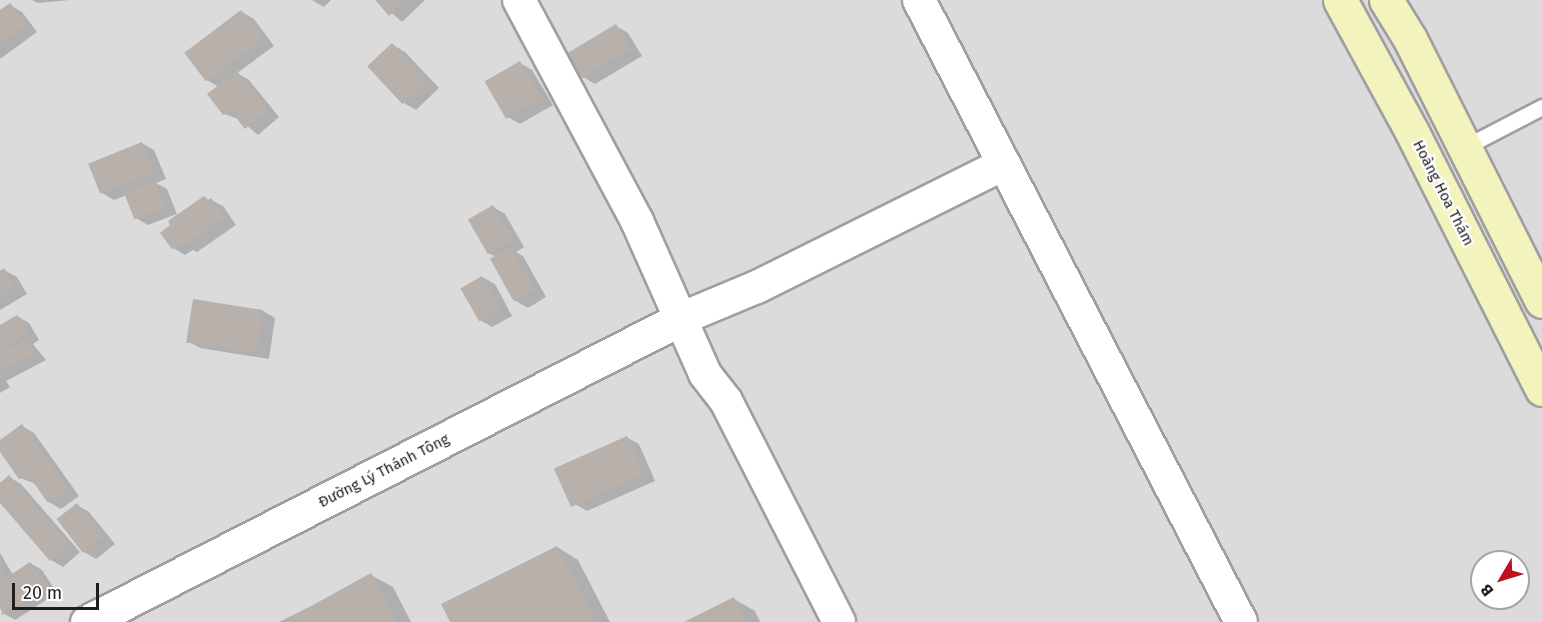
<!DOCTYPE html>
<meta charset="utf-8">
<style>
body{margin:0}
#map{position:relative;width:1542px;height:622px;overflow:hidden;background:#eeebe5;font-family:"Fira Sans",sans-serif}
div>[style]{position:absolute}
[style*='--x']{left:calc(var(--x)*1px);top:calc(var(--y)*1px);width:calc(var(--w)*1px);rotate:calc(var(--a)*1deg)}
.residential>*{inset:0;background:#dcdbdb}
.shadow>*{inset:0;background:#0003}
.building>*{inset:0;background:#b7b0ab;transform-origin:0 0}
.roads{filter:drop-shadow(2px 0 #9f9f9f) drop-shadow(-2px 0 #9f9f9f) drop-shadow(0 2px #9f9f9f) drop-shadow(0 -2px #9f9f9f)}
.service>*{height:15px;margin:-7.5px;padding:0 7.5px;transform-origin:7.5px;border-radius:7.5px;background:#fff}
.minor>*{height:32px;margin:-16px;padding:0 16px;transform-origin:16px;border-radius:16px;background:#fff}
.tertiary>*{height:33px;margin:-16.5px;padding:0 16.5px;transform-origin:16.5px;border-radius:16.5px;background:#fff}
.secondary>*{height:33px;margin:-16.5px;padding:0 16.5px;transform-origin:16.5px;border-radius:16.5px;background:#f3f3be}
span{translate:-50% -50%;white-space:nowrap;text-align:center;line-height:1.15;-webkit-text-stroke:4.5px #fff;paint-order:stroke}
.street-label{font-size:15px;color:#1e1e1e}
.north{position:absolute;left:1470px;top:550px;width:60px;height:60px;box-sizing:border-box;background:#fff;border:2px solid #a5a5a5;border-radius:50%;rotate:232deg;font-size:16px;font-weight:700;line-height:24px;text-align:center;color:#1e1e1e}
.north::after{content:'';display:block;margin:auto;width:21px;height:27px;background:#ba131d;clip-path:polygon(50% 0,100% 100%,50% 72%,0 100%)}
.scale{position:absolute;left:12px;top:583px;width:87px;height:27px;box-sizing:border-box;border:3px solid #1e1e1e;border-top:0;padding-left:8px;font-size:18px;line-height:21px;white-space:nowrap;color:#1e1e1e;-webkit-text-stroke:4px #fff;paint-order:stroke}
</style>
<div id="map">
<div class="residential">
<div style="clip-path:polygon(evenodd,0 0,1542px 0,1542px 622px,0 622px,0 0,1482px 562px,1518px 562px,1518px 598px,1482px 598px,1482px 562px)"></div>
</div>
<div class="shadow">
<div style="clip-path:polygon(32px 0,70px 0,38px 3px)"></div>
<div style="clip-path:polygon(312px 0,331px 0,324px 7px)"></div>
<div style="clip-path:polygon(377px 0,425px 0,402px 22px)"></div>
<div style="clip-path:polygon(10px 5px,22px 12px,37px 32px,0 59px,0 12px)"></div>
<div style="clip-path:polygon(242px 12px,254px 19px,274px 46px,237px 73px,249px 80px,279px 117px,258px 135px,239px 119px,224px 114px,209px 95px,219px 87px,207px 80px)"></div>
<div style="clip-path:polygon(616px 26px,628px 33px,642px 56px,595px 84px,583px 77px)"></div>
<div style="clip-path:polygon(393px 45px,405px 52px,439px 88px,416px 110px,404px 103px,370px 67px)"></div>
<div style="clip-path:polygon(520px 63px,532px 70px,553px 105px,520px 124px,508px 117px,487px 82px)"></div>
<div style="clip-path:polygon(142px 143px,154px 150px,166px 179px,156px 183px,167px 189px,177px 214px,148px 225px,136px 218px,127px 195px,114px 200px,102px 193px)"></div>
<div style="clip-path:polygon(211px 200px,223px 206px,236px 225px,197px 252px,193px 250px,185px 255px,173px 248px)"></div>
<div style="clip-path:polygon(493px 207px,505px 214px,524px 247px,516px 252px,523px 256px,546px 297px,528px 308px,516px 301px,497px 257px,490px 254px)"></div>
<div style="clip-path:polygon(4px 270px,17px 277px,27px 294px,0 310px,0 272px)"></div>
<div style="clip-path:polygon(482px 277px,495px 284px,512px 316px,492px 327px,480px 320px)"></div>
<div style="clip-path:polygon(263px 311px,275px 318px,269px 359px,200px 348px,188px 341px)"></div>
<div style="clip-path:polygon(17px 316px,29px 323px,39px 340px,33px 344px,46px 360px,6px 381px,10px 387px,0 393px,0 327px)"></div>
<div style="clip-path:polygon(22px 426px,34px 433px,79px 496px,61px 509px,49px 502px,36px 484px,20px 478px,0 450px,0 442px)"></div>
<div style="clip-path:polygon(626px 437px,639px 444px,655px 481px,587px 511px,575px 504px)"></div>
<div style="clip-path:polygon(9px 477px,21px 484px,80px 552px,63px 567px,51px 560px,0 501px,0 485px)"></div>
<div style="clip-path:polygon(77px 505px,89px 512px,115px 544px,96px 559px,84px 552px)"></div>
<div style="clip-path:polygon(557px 547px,578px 560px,610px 622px,451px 622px)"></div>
<div style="clip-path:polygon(0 553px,13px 575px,30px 563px,42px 570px,57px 593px,15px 620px,3px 613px,0 608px)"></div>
<div style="clip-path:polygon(371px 575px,393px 587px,411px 622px,283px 622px)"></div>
<div style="clip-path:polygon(734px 599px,755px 611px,760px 622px,687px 622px)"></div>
</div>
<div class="building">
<div style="clip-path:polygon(375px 0,406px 0,389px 16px)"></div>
<div style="clip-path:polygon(10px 3px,26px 25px,0 44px,0 10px)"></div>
<div style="left:241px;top:10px;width:36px;height:71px;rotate:53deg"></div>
<div style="left:616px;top:24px;width:29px;height:57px;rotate:59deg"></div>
<div style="left:392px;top:43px;width:52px;height:34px;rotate:47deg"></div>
<div style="left:520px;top:61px;width:43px;height:41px;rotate:60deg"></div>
<div style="clip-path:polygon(237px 71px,268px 110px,245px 129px,230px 110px,223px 115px,207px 94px)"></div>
<div style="left:142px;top:142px;width:32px;height:58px;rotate:68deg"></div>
<div style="left:156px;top:181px;width:28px;height:34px;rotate:69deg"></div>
<div style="clip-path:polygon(204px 196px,208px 200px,211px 198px,225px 217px,184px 246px,181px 243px,172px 249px,160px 233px,170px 225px,168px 221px)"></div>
<div style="left:493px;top:205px;width:40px;height:29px;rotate:60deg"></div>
<div style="left:511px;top:247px;width:49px;height:24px;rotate:61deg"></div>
<div style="clip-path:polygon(4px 268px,16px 287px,0 297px,0 271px)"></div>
<div style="left:482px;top:276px;width:38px;height:25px;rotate:60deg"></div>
<div style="left:193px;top:299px;width:71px;height:44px;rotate:9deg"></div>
<div style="clip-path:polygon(17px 315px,28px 333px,0 350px,0 325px)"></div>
<div style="clip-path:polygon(27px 339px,35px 353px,0 371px,0 353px)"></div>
<div style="clip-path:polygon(22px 424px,68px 488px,48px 503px,29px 476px,19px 479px,0 452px,0 440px)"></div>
<div style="left:627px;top:436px;width:42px;height:80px;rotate:66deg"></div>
<div style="clip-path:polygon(9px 475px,69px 545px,50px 561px,0 503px,0 483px)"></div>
<div style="left:77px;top:503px;width:43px;height:26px;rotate:52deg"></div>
<div style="clip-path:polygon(557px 546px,596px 622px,450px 622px,441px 604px)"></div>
<div style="clip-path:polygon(30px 562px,46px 586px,2px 615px,0 582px)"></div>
<div style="clip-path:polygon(0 564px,6px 575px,0 579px)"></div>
<div style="clip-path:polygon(371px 573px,397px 622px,279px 622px,313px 605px)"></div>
<div style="clip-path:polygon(734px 597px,746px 622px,684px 622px)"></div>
</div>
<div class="roads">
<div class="service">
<div style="--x:1465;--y:147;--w:87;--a:-27.5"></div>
</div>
<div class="minor">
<div style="--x:519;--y:0;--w:251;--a:61.9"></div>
<div style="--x:637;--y:221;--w:167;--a:66"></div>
<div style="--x:705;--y:374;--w:34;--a:52"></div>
<div style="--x:726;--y:401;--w:248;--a:62.9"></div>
<div style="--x:919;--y:0;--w:700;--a:62.63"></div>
<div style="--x:680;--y:319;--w:83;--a:-22.6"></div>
<div style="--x:757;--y:287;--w:276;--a:-26.5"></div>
</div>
<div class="tertiary">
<div style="--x:87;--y:622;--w:666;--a:-27.07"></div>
</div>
<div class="secondary">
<div style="--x:1340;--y:0;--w:150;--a:61.4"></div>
<div style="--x:1412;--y:132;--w:288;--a:63.2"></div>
<div style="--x:1386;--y:0;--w:46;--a:58.4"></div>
<div style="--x:1410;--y:39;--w:293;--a:63.3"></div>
</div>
</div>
<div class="street-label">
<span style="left:1443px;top:193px;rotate:63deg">Hoàng Hoa Thám</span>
<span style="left:384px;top:471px;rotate:-27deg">Đường Lý Thánh Tông</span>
</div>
<div class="north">B</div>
<div class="scale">20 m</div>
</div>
